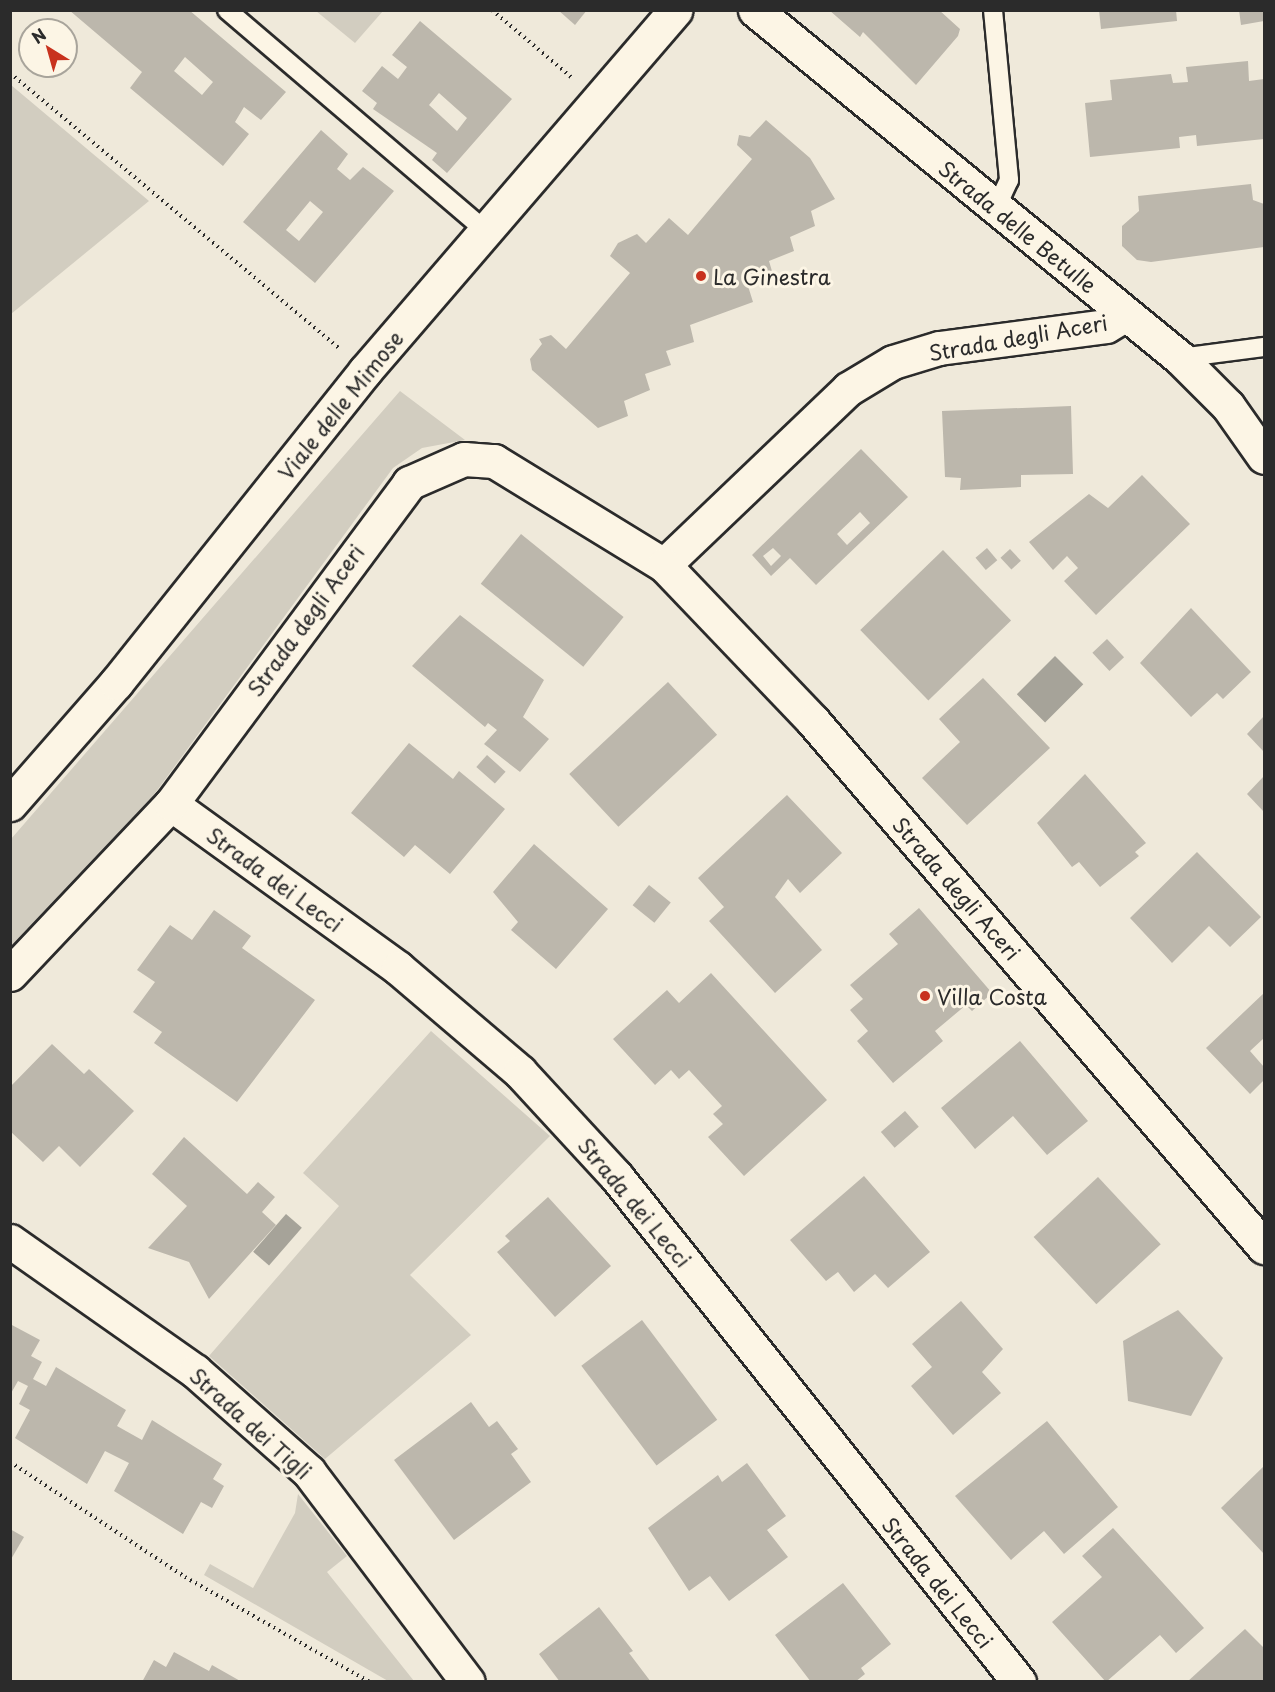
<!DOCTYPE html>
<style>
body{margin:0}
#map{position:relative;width:1275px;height:1692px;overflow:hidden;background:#efe9da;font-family:"Playpen Sans",sans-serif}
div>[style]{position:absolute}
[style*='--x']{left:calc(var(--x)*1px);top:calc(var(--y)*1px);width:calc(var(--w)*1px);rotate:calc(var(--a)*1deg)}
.green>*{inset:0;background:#d2cdc0}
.water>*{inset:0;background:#a6a399;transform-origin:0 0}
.building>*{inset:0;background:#bcb7ac;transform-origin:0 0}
.path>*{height:4px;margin-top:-2px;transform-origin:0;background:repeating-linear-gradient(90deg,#2b2b2b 0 1.5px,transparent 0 6px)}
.roads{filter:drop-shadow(2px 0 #2b2b2b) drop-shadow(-2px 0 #2b2b2b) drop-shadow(0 2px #2b2b2b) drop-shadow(0 -2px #2b2b2b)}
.service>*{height:18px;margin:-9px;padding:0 9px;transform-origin:9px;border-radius:9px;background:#fcf5e5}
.minor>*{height:33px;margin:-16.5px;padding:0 16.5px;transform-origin:16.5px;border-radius:16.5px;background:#fcf5e5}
.dots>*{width:16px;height:16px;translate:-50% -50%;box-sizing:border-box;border:3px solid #fcf5e5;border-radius:50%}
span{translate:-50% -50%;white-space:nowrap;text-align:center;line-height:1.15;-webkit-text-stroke:6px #fcf5e5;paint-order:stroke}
.street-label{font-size:21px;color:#2b2b2b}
.poi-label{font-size:21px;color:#2b2b2b}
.left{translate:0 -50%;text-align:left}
.frame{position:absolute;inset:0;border:12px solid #2b2b2b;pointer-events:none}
.north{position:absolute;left:18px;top:18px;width:60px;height:60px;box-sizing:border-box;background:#fcf5e5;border:2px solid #a8a49b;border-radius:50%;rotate:323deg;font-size:16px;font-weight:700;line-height:24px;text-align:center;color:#2b2b2b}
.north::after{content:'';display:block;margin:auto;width:21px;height:27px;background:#c8321e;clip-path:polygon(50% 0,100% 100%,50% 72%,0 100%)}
</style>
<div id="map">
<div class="green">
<div style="clip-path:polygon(316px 11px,383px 11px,355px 43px)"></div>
<div style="clip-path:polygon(11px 85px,149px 201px,11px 314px)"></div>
<div style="clip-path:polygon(400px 391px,465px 440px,422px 448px,393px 468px,153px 796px,11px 948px,11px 839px)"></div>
<div style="clip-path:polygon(431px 1031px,550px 1136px,410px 1275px,471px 1335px,325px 1459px,209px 1356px,339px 1206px,303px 1173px)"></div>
<div style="clip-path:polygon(298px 1494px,347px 1556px,327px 1572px,414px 1681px,388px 1681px,204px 1575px,210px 1564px,253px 1588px,295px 1513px)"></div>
</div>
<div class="water">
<div style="left:1055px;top:656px;width:40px;height:54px;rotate:45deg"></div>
<div style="left:286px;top:1214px;width:21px;height:50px;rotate:41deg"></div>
</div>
<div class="building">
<div style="clip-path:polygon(evenodd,69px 10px,189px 10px,286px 92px,261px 120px,244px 107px,235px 122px,249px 134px,223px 166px,130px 88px,142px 72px,69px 10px,185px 57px,213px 82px,202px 95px,174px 71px,185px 57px)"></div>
<div style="clip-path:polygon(558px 10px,587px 10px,575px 25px)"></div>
<div style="clip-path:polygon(829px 10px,939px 10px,960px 29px,958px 36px,916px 85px,863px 32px,860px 37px)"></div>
<div style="clip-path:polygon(1099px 10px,1176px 10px,1177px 21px,1101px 29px)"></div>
<div style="clip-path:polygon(1239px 10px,1264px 10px,1264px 21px,1241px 25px)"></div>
<div style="clip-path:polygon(evenodd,420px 21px,512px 99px,447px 173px,432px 160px,437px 153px,373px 109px,377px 103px,362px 91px,382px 66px,398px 79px,407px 67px,392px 55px,420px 21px,439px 93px,467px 118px,457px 131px,429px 105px,439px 93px)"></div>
<div style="clip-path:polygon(1248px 61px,1249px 81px,1264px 79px,1264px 139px,1197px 146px,1196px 135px,1179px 137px,1180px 148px,1090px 157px,1085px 103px,1112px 100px,1110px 80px,1171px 74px,1173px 83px,1188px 82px,1186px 67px)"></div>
<div style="clip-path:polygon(766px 120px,810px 158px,835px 199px,811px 211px,815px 226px,790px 237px,794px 251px,769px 261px,774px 278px,748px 286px,753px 302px,690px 325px,694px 342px,666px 351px,671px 365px,645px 374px,650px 390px,624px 401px,628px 416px,598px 428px,532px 370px,530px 359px,542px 344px,539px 339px,551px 335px,566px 349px,630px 273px,610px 256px,618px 243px,637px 234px,646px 243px,669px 218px,688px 235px,752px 159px,737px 145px,739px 135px,750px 137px)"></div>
<div style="clip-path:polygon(evenodd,321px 130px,348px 154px,337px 169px,350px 180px,363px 167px,394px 191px,315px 283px,243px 222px,321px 130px,310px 201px,323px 212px,299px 241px,286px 230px,310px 201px)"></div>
<div style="clip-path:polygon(1251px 184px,1253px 200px,1264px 204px,1264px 247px,1151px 262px,1137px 260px,1122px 246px,1122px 226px,1139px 211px,1138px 196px)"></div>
<div style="clip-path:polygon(1071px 406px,1073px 474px,1021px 475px,1021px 487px,960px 490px,961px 478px,945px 477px,942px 411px)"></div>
<div style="clip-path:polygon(evenodd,861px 449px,908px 497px,816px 585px,790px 558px,771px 576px,752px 555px,861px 449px,860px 512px,870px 523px,847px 545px,837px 534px,860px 512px,861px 449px,773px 548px,781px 556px,771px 566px,763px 556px,773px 548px)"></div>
<div style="clip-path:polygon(1142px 475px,1190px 524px,1096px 615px,1064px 581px,1078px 568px,1067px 556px,1053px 570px,1029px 542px,1089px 494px,1108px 508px)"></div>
<div style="left:521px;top:534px;width:132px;height:64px;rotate:39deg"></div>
<div style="left:987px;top:548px;width:16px;height:15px;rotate:50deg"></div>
<div style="left:1010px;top:549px;width:16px;height:13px;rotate:47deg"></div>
<div style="left:943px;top:550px;width:98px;height:115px;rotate:46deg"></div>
<div style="clip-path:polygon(1191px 608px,1251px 672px,1223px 699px,1217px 693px,1191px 717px,1140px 663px)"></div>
<div style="clip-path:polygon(460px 615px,544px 680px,523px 717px,549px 739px,520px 772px,484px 744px,497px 730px,488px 723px,485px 727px,412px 666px)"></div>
<div style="left:1107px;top:639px;width:25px;height:20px;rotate:47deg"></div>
<div style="clip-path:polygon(983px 678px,1050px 748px,967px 825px,922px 778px,960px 742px,939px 719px)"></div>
<div style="left:668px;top:682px;width:72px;height:135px;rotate:47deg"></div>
<div style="clip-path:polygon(1264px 716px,1264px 752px,1247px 734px)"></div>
<div style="clip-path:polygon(409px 743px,453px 779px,459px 771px,505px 809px,450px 874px,415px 845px,404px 857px,351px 813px)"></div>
<div style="left:487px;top:755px;width:25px;height:16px;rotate:42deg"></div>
<div style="clip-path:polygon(1085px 774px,1146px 843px,1135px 852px,1139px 856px,1100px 887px,1079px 862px,1072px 867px,1037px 823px)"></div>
<div style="clip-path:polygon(1264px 776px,1264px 812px,1247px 794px)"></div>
<div style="clip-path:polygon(787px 795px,842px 853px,800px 893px,788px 879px,775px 897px,822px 950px,775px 993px,709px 921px,724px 907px,698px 878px)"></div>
<div style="clip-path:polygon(534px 844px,608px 909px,556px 969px,511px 930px,518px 922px,493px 892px)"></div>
<div style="clip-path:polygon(1197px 852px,1261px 917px,1230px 947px,1209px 926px,1172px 963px,1130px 918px)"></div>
<div style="left:649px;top:885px;width:28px;height:26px;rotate:39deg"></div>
<div style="clip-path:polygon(919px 908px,992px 993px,972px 1011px,966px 1005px,935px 1031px,943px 1041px,893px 1083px,857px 1041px,868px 1031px,850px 1010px,863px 999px,850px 985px,898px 944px,889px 934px)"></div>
<div style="clip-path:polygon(214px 910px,251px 936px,242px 948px,315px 1000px,237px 1102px,154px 1043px,162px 1032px,133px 1012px,155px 982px,137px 970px,170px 925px,192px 940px)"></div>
<div style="clip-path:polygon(711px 973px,827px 1100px,744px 1176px,708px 1137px,723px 1124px,713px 1114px,722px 1106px,689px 1070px,679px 1079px,671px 1070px,655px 1085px,613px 1039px,667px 990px,679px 1003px)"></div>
<div style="clip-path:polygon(1264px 993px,1264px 1038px,1250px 1051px,1264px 1067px,1264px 1080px,1250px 1094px,1206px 1048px)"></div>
<div style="clip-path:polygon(1020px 1041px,1088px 1121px,1047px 1155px,1013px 1116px,975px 1149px,941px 1108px)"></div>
<div style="clip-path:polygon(52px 1044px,84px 1074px,89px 1069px,134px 1111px,80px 1167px,59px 1146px,43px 1162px,10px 1131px,10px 1087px)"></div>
<div style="left:905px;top:1111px;width:21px;height:32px;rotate:49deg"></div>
<div style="clip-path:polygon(184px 1137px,247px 1194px,258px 1182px,275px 1197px,262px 1212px,276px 1225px,209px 1299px,189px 1262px,148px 1248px,187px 1206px,152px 1174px)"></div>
<div style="clip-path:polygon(864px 1176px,930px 1252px,888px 1288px,875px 1274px,854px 1292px,838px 1272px,826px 1281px,790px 1240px)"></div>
<div style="left:1098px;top:1177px;width:92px;height:88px;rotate:47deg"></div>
<div style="clip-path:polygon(548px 1197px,611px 1266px,555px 1317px,497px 1252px,510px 1241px,505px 1236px)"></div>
<div style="clip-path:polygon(961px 1301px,1003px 1349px,982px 1372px,1001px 1393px,953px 1435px,911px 1386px,932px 1367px,912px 1344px)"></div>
<div style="clip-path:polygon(1178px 1310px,1223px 1358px,1191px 1416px,1128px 1401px,1123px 1341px)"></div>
<div style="left:642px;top:1320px;width:125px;height:76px;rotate:53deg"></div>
<div style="clip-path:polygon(10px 1324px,40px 1340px,31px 1356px,42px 1362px,33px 1379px,46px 1386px,56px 1367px,126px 1410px,117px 1426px,142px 1440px,152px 1420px,222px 1464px,213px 1479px,224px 1486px,212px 1508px,201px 1502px,183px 1534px,114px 1491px,129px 1463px,105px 1451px,87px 1484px,15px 1438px,30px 1410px,19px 1404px,28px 1386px,18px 1381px,10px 1395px)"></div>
<div style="clip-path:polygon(471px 1402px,489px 1427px,497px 1421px,518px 1449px,511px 1454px,531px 1482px,454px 1540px,394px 1460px)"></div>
<div style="clip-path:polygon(1047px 1421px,1118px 1507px,1064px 1554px,1044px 1531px,1011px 1560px,955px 1496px)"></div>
<div style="clip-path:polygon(747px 1463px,786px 1516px,767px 1530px,788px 1557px,729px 1601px,710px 1576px,689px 1591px,648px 1528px,718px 1475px,722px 1482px)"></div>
<div style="clip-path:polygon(1264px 1466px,1264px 1554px,1221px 1508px)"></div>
<div style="clip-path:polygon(1113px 1528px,1204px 1628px,1176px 1653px,1160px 1635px,1106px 1682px,1052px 1622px,1102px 1577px,1082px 1556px)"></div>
<div style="clip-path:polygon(10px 1529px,24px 1537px,10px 1561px)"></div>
<div style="clip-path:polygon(843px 1583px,891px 1644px,861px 1668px,865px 1674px,855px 1682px,811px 1682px,775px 1635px)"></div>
<div style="clip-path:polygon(599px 1607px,633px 1651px,629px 1653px,651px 1682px,560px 1682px,539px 1654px)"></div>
<div style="clip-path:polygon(1245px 1629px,1264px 1648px,1264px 1682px,1187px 1682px)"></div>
<div style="clip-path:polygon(174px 1652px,209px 1671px,212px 1665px,242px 1682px,142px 1682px,154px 1660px,166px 1667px)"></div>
</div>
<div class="path">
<div style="--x:492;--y:10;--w:104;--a:40.3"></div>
<div style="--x:10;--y:73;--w:429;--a:39.9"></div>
<div style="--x:10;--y:1462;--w:209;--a:33.3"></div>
<div style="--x:185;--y:1577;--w:213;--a:29.6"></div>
</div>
<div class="roads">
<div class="service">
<div style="--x:227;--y:10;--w:342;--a:40.5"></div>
<div style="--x:993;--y:10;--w:171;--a:84.6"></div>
<div style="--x:1009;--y:180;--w:31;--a:115"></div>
<div style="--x:1180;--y:358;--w:85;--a:-7.5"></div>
</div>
<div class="minor">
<div style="--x:755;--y:10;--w:549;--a:39.31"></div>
<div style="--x:1180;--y:358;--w:68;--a:45"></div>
<div style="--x:1228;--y:406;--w:62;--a:54.8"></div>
<div style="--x:664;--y:565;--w:255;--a:-43.7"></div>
<div style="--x:848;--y:389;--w:52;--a:-31"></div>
<div style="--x:893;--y:362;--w:48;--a:-16.9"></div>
<div style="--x:939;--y:348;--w:168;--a:-7.5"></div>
<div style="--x:1106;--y:326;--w:23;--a:-31"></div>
<div style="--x:10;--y:804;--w:161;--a:-48.8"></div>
<div style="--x:116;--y:683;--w:399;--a:-51.4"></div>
<div style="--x:365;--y:371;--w:476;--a:-49.3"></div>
<div style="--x:171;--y:804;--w:280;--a:35.8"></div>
<div style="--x:398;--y:968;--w:160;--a:40.4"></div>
<div style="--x:520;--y:1072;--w:142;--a:47.3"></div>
<div style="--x:616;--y:1176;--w:647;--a:51.46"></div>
<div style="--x:10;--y:974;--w:234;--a:-46.6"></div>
<div style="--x:171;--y:804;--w:400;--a:-53.4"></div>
<div style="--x:409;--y:483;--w:60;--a:-23.6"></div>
<div style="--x:464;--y:459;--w:30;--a:4"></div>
<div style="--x:494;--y:461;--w:199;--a:31.5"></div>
<div style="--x:664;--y:565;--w:216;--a:46.3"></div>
<div style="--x:813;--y:721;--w:693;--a:49.39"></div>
<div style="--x:10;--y:1241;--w:226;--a:35.1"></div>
<div style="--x:195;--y:1371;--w:152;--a:41.5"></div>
<div style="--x:309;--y:1472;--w:263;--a:52.9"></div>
</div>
</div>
<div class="dots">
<div style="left:701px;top:276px;background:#c8321e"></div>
<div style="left:925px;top:996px;background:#c8321e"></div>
</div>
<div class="street-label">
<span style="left:1018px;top:226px;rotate:39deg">Strada delle Betulle</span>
<span style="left:1018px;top:337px;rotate:-10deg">Strada degli Aceri</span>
<span style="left:340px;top:405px;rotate:-51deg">Viale delle Mimose</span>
<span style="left:305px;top:620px;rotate:-54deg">Strada degli Aceri</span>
<span style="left:275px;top:879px;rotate:36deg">Strada dei Lecci</span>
<span style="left:957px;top:888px;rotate:49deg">Strada degli Aceri</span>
<span style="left:635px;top:1202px;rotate:50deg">Strada dei Lecci</span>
<span style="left:251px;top:1423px;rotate:42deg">Strada dei Tigli</span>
<span style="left:938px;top:1582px;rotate:51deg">Strada dei Lecci</span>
</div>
<div class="poi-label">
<span class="left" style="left:713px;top:276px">La Ginestra</span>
<span class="left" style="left:937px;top:996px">Villa Costa</span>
</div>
<div class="frame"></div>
<div class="north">N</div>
</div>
